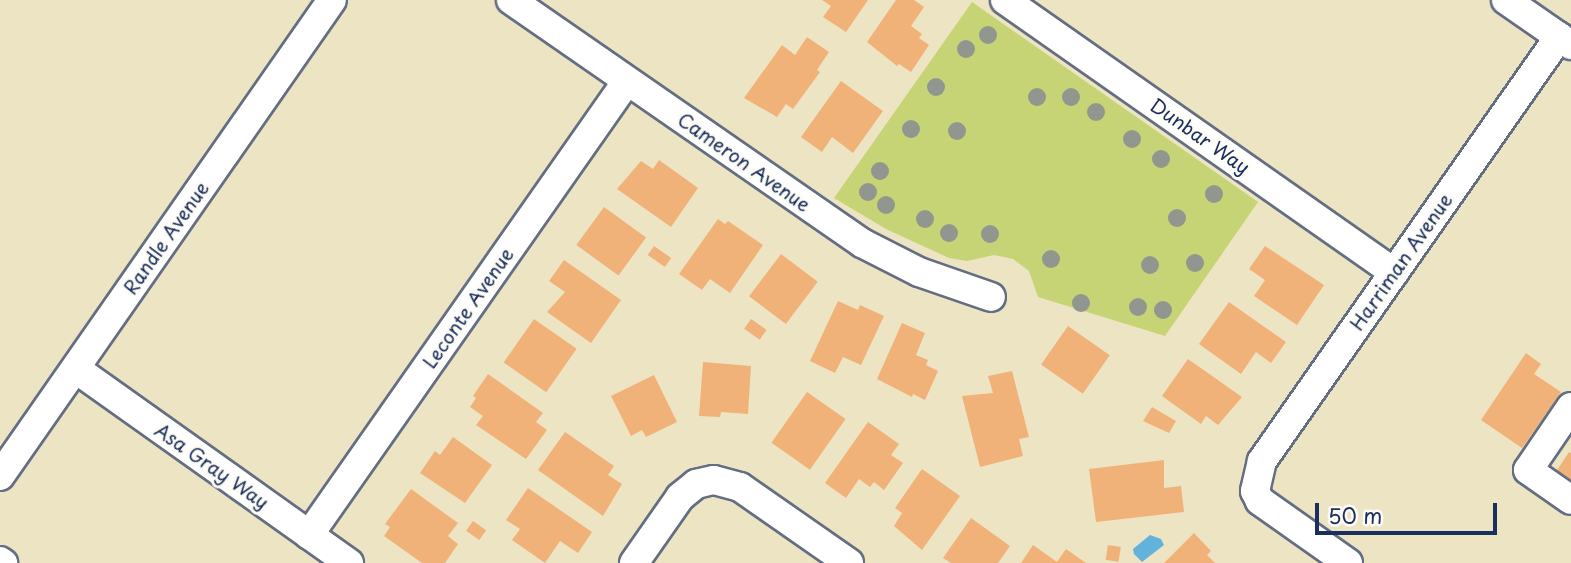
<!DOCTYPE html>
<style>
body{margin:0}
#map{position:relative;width:1571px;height:563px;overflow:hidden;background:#ede4c4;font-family:"Playpen Sans",sans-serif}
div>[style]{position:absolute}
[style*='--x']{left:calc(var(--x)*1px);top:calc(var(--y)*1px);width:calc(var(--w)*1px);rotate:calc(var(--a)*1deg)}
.green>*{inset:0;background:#c7d475}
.water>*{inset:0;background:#61b3dc}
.building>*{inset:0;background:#f0b279;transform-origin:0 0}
.roads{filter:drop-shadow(2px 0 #646e82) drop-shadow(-2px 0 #646e82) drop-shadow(0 2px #646e82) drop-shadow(0 -2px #646e82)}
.minor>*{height:28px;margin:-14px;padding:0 14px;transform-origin:14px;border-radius:14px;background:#fff}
.trees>*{width:18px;height:18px;margin:-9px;border-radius:50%;background:#91978f}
span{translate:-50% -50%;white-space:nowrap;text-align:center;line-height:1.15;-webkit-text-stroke:6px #fdfcf7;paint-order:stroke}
.street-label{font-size:19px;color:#1b2f5e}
.scale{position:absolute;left:1315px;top:503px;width:182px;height:32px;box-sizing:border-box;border:4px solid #1b2f5e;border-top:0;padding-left:9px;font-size:21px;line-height:24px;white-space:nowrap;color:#1b2f5e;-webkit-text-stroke:5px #fdfcf7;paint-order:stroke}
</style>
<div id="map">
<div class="green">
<div style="clip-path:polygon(972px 2px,1258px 202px,1165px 336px,1038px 297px,1029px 271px,1013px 259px,994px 255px,967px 261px,949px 258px,886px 229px,834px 198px)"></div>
</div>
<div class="water">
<div style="clip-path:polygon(1150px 535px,1161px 539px,1164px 545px,1142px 562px,1134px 554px,1133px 549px)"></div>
</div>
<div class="building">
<div style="clip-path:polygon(822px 0,868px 0,846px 32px,823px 17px,831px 6px)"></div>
<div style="clip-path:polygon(896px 0,914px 0,924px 7px,911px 26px,922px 34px,919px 38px,929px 45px,911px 72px,899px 64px,897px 66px,867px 42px)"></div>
<div style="clip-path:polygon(807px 37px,829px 52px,817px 70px,820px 72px,793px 109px,786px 104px,777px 117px,744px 98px,782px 45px,795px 55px)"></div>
<div style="clip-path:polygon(841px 81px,883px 111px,853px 153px,832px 137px,822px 152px,801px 137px)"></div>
<div style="clip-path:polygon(659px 160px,698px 188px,671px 227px,617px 189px,641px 161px,653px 169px)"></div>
<div style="left:604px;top:207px;width:52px;height:47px;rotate:36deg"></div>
<div style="clip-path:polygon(718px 219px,725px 224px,728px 221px,763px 245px,730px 293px,710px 279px,702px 290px,679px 274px)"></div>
<div style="left:654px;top:246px;width:21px;height:11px;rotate:35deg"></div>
<div style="clip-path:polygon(1265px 246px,1324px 285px,1297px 325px,1254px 296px,1265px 280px,1249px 269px)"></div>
<div style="left:781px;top:254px;width:46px;height:53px;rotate:37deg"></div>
<div style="clip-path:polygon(564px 260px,621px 300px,591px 343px,547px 312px,565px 292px,549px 281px)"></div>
<div style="clip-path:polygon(838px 301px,858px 310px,860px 305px,884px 316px,861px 365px,843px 357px,835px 373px,810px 361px)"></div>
<div style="clip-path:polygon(1229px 302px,1286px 342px,1271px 363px,1256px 352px,1241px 374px,1199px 344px)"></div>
<div style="left:534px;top:319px;width:52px;height:53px;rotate:35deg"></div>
<div style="left:751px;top:319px;width:19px;height:12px;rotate:35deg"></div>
<div style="clip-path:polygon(902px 323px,925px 333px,916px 355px,928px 360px,926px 365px,938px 371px,925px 400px,913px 394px,912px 397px,877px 379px)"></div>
<div style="left:1068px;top:326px;width:51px;height:47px;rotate:35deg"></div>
<div style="clip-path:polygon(1526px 353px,1541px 364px,1534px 374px,1561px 392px,1522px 448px,1481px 420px)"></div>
<div style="clip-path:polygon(1188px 359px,1242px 397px,1218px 425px,1206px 416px,1201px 424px,1162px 396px)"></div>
<div style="clip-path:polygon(703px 362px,751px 366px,748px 414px,721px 412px,720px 417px,699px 416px)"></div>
<div style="clip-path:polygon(1012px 371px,1029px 437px,1019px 439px,1023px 456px,980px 467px,962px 396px,993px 393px,988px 376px)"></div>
<div style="clip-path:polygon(488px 374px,543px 413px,536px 422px,547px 430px,526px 459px,476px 425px,483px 416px,470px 407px,476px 398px,473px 396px)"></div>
<div style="clip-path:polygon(654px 375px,677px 422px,646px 437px,642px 430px,631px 436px,611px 396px)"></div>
<div style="left:807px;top:392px;width:47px;height:62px;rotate:35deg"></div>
<div style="clip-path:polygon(1152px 407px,1176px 421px,1169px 433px,1143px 421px)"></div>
<div style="clip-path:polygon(868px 422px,899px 444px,891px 455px,903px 463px,884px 490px,874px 482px,870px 487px,859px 479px,846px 498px,825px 483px)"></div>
<div style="clip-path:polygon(565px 432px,614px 466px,608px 475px,622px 484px,603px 516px,538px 470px)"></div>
<div style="clip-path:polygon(453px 437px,492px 465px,465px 503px,420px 473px,435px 451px,440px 455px)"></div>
<div style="clip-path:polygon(1569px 452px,1571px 453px,1571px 491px,1552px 478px)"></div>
<div style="clip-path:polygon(1164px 460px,1164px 488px,1181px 486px,1184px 512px,1096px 522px,1089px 469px)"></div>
<div style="clip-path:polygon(922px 469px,960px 496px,922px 550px,894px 526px,902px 513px,895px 508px)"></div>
<div style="clip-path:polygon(528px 488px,592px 532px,578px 553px,560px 541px,545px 563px,512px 540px,520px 529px,506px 520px)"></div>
<div style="clip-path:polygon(411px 489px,458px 523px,448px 536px,458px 544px,445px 563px,422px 563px,384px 536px,390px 527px,385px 524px)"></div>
<div style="clip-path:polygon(971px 518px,1010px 546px,998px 563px,951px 563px,943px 558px)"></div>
<div style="left:473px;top:521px;width:16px;height:12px;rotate:35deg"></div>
<div style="clip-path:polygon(1194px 533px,1211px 551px,1207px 555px,1215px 563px,1164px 563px)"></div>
<div style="clip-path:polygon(1033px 545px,1057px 562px,1066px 549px,1086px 563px,1021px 563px)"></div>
<div style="left:1108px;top:545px;width:13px;height:15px;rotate:9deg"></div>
</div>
<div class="roads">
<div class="minor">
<div style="--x:511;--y:0;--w:427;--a:34.7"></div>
<div style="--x:862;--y:243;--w:64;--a:27"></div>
<div style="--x:919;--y:272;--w:76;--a:19.1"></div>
<div style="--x:1005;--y:0;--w:475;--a:35"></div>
<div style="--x:1506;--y:0;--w:79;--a:34.7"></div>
<div style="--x:76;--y:369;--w:335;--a:35.4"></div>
<div style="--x:1571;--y:407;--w:76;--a:124.3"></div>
<div style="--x:1528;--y:470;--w:52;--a:34.9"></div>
<div style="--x:0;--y:476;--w:580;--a:-55.11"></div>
<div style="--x:309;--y:535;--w:554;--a:-54.99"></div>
<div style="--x:0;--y:561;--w:4;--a:34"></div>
<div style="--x:634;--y:563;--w:80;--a:-55.1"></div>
<div style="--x:680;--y:497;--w:21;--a:-39"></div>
<div style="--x:696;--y:484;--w:18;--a:-13"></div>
<div style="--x:714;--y:480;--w:27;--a:15"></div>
<div style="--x:740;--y:487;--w:133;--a:34.9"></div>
<div style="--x:1348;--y:563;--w:108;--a:-144.8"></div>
<div style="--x:1260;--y:501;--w:11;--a:-117"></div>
<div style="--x:1255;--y:491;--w:31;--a:-77"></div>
<div style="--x:1262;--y:461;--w:518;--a:-54.99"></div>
</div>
</div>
<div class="trees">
<div style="left:988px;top:35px"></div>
<div style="left:966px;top:49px"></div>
<div style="left:936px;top:87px"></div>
<div style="left:1037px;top:97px"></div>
<div style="left:1071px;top:97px"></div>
<div style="left:1096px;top:112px"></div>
<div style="left:911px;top:129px"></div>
<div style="left:957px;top:131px"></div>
<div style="left:1132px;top:139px"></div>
<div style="left:1161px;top:159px"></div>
<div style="left:880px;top:171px"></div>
<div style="left:868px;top:192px"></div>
<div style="left:1214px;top:194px"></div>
<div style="left:886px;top:205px"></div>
<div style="left:1177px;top:218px"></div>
<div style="left:925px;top:219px"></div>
<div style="left:949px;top:233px"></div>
<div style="left:990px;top:234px"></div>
<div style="left:1051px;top:259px"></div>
<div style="left:1195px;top:263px"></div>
<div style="left:1150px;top:265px"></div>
<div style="left:1081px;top:303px"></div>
<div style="left:1138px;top:307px"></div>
<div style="left:1163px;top:310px"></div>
</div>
<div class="street-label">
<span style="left:1200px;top:136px;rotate:35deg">Dunbar Way</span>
<span style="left:744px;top:162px;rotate:35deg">Cameron Avenue</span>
<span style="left:166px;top:238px;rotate:-55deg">Randle Avenue</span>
<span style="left:1401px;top:262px;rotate:-55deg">Harriman Avenue</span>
<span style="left:468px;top:308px;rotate:-55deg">Leconte Avenue</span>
<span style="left:212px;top:466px;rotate:35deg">Asa Gray Way</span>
</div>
<div class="scale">50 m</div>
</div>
